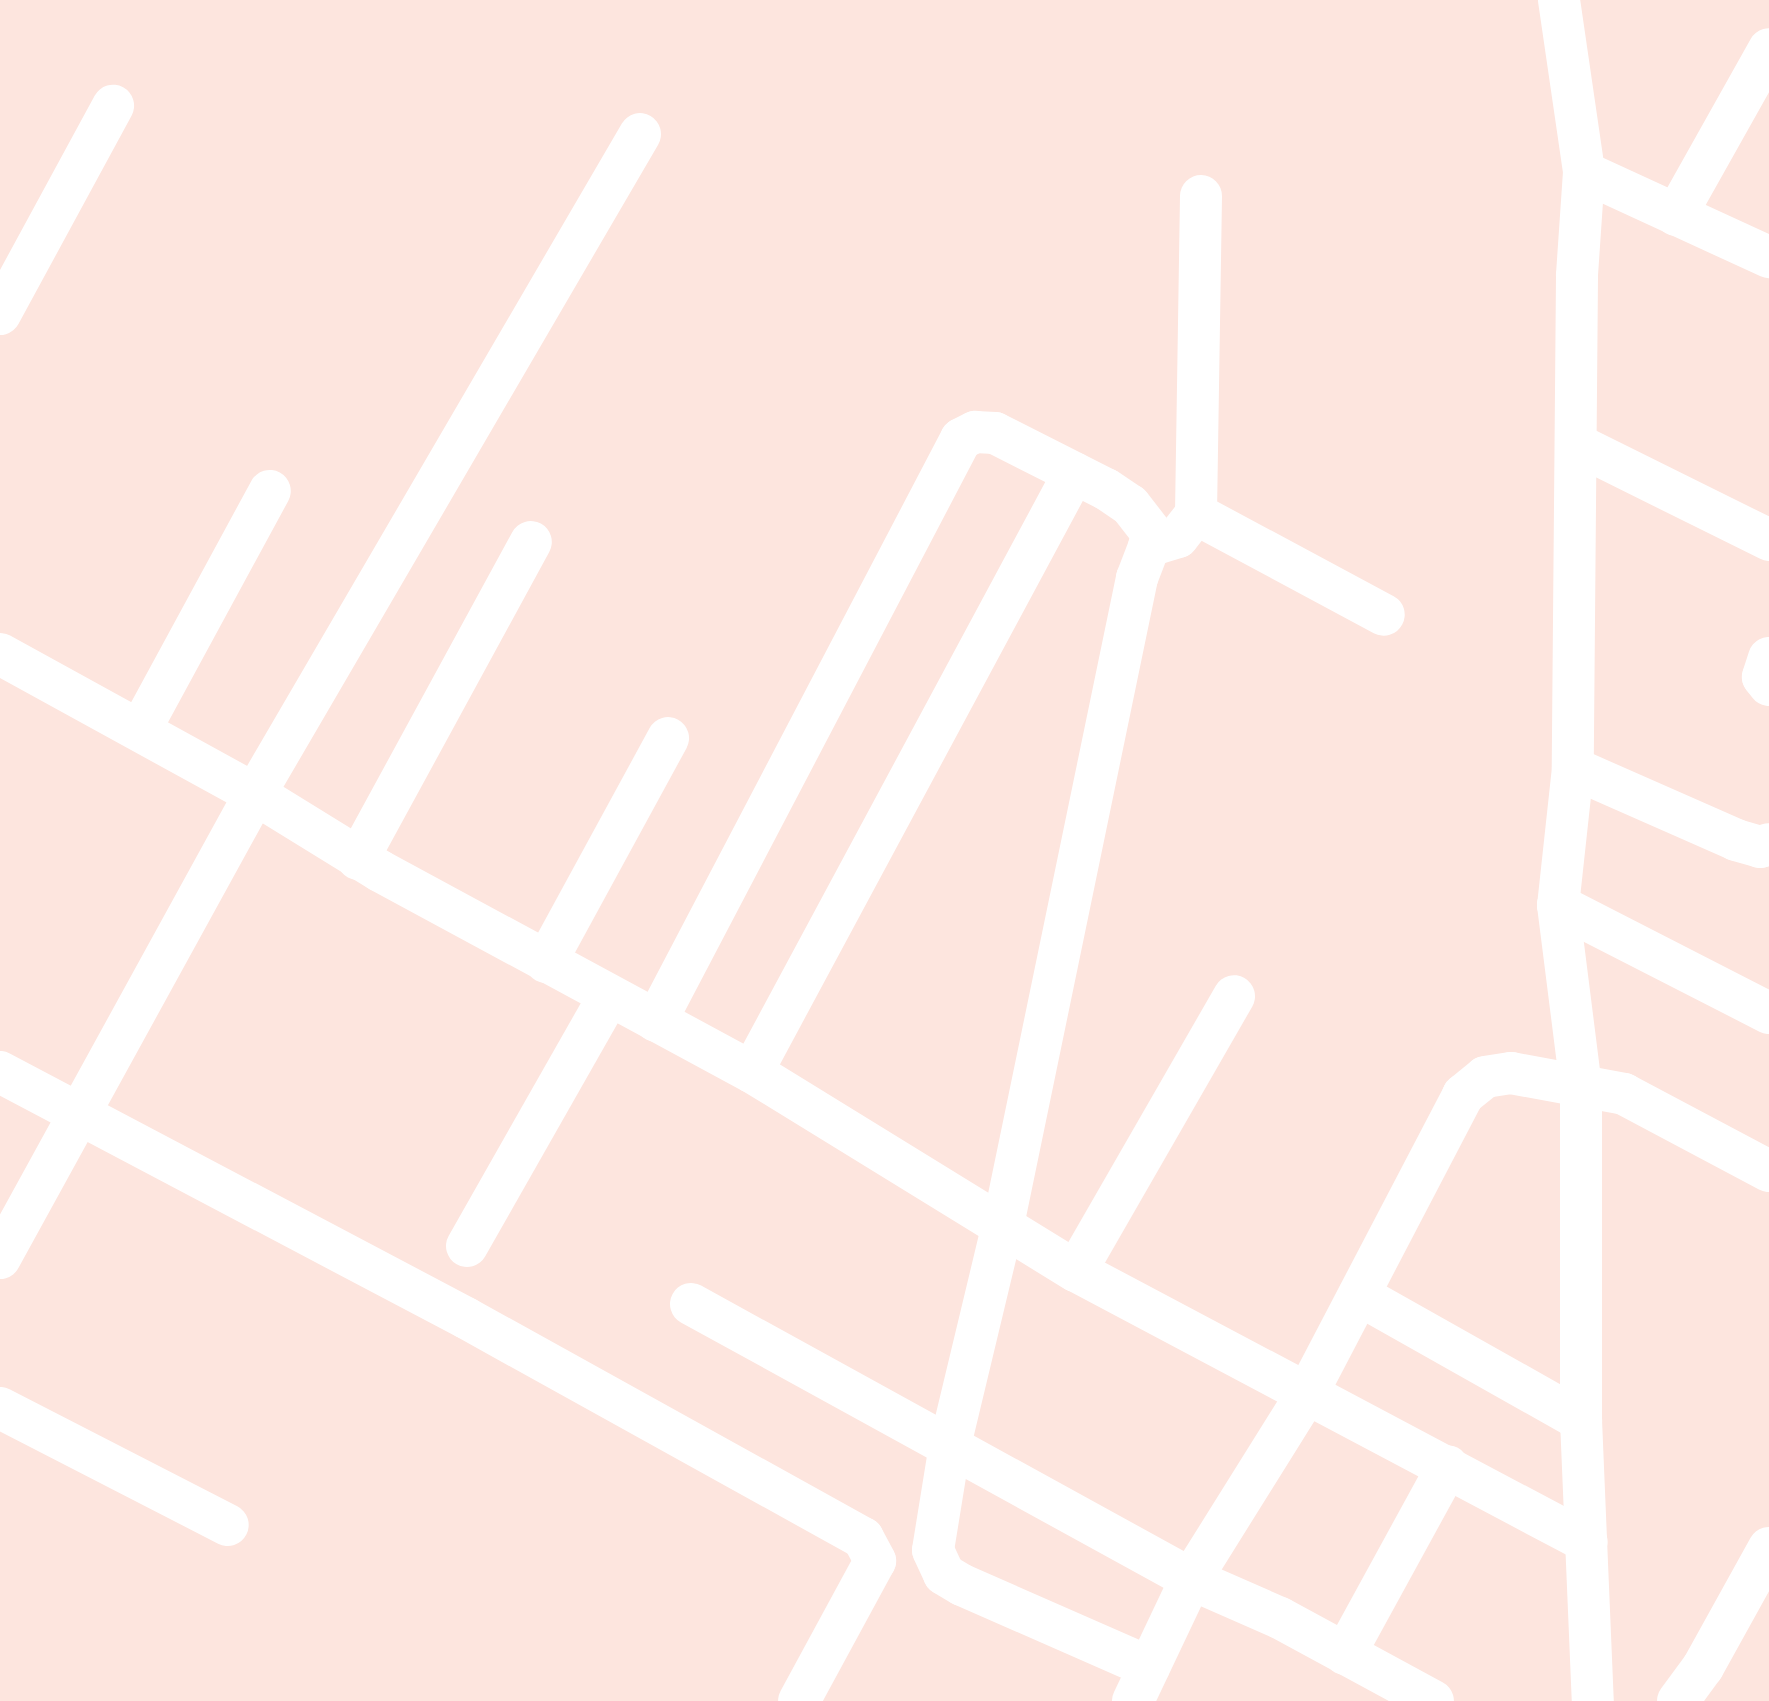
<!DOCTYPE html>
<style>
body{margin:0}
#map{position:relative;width:1769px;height:1701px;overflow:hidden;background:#fde5de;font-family:"Noto Sans",sans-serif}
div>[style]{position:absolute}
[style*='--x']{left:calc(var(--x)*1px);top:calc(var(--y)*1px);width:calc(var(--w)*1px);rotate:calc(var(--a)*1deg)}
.minor>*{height:42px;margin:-21px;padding:0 21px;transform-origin:21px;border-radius:21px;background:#fff}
span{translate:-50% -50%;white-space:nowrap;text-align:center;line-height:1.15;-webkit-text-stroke:6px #fff;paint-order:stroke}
</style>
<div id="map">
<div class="minor">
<div style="--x:1559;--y:0;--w:174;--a:81.7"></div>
<div style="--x:1584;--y:172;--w:104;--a:93.9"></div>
<div style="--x:1577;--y:276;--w:492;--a:90.5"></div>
<div style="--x:1573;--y:768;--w:138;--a:96.2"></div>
<div style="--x:1558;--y:905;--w:182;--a:82.8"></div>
<div style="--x:1581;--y:1086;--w:334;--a:90"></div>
<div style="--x:1581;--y:1420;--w:281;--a:87.6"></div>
<div style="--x:1584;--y:172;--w:204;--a:24.7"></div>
<div style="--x:1676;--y:215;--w:190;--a:-60.7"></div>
<div style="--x:0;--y:314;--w:237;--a:-61.5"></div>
<div style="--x:1576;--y:444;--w:216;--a:26.4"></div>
<div style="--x:1196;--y:514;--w:213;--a:28.2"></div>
<div style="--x:0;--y:654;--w:291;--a:28.8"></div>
<div style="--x:255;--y:794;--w:147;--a:31.6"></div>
<div style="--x:380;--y:871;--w:423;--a:28.4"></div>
<div style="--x:752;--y:1072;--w:380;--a:31.6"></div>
<div style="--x:1076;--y:1271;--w:578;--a:27.94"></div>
<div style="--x:1769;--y:658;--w:20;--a:108"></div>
<div style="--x:1763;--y:677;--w:10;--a:53"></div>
<div style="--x:140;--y:730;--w:272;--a:-61.5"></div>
<div style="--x:1573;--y:768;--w:178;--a:23.8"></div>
<div style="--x:1736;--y:840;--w:25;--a:16"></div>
<div style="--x:1760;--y:847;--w:9;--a:-18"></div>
<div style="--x:358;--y:859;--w:361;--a:-61.4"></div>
<div style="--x:1558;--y:905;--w:237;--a:27.1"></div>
<div style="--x:546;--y:962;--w:255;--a:-61.4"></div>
<div style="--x:656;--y:1021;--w:657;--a:-62.34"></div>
<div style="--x:961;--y:439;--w:16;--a:-27"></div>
<div style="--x:975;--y:432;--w:20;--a:3"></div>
<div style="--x:995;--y:433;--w:124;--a:26.8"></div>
<div style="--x:1106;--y:489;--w:29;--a:34"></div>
<div style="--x:1130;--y:505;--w:46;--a:52.1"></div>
<div style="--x:0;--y:1072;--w:527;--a:27.83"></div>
<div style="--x:466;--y:1318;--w:454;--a:29"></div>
<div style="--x:863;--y:1538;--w:26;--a:62"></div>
<div style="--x:875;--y:1561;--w:159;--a:118.5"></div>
<div style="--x:752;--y:1072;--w:680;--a:-61.74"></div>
<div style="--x:467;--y:1246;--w:288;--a:-60.4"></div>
<div style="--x:0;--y:1258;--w:529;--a:-61.21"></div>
<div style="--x:255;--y:794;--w:764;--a:-59.74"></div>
<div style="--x:1076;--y:1271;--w:317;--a:-60.1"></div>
<div style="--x:1359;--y:1295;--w:255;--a:29.4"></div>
<div style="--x:691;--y:1304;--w:571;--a:28.81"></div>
<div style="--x:1191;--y:1579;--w:97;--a:23.7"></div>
<div style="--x:1280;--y:1618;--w:174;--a:28.5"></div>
<div style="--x:0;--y:1408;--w:256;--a:27.2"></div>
<div style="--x:1345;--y:1654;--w:214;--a:-61.3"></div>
<div style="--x:1149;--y:1667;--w:204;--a:-156.3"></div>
<div style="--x:962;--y:1585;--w:21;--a:-149"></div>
<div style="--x:944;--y:1574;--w:26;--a:-115"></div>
<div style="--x:933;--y:1550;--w:106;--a:-80.8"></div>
<div style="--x:950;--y:1445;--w:226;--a:-76.5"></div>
<div style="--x:1003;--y:1225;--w:661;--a:-78.3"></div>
<div style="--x:1137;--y:578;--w:34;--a:-69"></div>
<div style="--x:1149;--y:546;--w:30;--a:-17"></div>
<div style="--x:1178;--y:537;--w:29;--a:-52"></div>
<div style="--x:1196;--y:514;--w:318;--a:-89.1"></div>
<div style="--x:1133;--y:1701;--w:135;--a:-64.6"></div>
<div style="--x:1191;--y:1579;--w:223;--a:-58"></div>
<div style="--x:1309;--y:1390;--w:333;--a:-62.4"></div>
<div style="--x:1463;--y:1095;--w:28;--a:-39"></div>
<div style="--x:1485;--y:1077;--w:26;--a:-9"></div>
<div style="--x:1511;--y:1073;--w:115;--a:10.5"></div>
<div style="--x:1624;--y:1094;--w:164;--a:28"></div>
<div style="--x:1678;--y:1701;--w:42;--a:-53.7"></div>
<div style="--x:1703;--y:1667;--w:136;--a:-61"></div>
</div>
</div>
